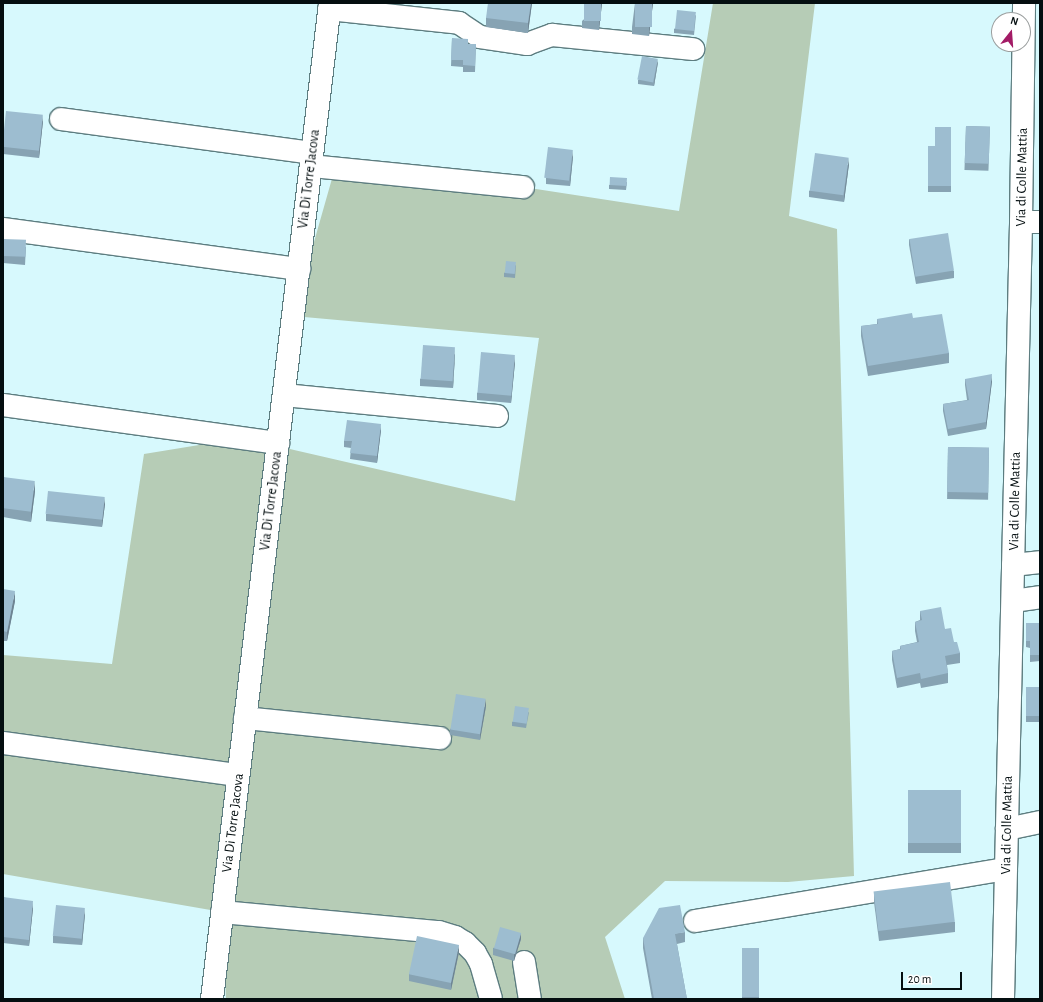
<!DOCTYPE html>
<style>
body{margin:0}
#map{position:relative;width:1043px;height:1002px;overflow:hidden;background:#d7f9fd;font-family:"Alegreya Sans",sans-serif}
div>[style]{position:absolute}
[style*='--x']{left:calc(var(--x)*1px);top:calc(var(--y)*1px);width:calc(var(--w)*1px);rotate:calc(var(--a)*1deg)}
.green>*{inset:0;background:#b6ccb6}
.roads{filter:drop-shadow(1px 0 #5d7d80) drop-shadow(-1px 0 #5d7d80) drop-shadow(0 1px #5d7d80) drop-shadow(0 -1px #5d7d80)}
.minor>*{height:22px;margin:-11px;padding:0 11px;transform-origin:11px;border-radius:11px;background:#fff}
.wall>*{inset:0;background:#87a3b3;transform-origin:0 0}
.shaded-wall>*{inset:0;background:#6e8492}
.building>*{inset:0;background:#9dbdd0;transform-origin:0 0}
span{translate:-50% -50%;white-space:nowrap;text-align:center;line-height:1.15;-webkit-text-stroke:3px #fff;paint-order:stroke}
.street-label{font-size:14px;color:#040e10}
.frame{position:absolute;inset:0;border:4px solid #040e10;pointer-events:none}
.north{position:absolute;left:991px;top:12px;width:40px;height:40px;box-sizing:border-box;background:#fff;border:1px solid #9b9f9f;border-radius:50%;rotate:17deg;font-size:11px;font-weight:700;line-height:16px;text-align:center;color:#040e10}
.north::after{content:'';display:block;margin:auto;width:14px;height:18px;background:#a31b66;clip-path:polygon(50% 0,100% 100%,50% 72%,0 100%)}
.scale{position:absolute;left:901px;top:972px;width:61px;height:18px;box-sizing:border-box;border:2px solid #040e10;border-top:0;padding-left:5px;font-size:12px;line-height:14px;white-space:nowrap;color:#040e10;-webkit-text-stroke:3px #fff;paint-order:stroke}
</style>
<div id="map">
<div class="green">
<div style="clip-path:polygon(713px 3px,815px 3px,789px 216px,837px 229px,854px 876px,788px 882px,665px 881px,605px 937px,625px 999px,226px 999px,222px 912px,3px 874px,3px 655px,112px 664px,144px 454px,242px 438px,515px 501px,539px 338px,293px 316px,335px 168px,523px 187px,679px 211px)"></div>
</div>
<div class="roads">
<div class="minor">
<div style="--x:329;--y:9;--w:131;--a:6.1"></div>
<div style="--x:459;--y:23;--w:25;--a:34"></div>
<div style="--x:480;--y:37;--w:48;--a:8.5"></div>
<div style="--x:527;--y:44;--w:27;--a:-20"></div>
<div style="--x:552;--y:35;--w:142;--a:5.7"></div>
<div style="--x:61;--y:119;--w:253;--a:7.7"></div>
<div style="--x:311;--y:166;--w:213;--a:5.7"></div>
<div style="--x:1021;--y:222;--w:19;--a:0"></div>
<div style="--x:3;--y:229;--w:299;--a:7.7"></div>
<div style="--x:284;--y:395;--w:214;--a:5.6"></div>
<div style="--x:3;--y:405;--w:278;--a:7.9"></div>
<div style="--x:1013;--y:565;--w:27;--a:-6"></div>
<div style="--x:1013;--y:601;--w:27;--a:-8"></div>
<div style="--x:245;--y:718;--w:196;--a:5.9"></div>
<div style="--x:3;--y:743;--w:237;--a:7.8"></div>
<div style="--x:1007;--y:829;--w:34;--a:-12"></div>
<div style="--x:222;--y:912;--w:218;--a:5.3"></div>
<div style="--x:439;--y:932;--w:17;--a:17"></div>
<div style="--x:455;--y:937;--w:12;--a:31"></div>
<div style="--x:465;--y:943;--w:14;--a:45"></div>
<div style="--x:475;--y:953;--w:13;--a:61"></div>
<div style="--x:481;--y:964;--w:36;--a:74"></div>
<div style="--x:695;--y:921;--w:315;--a:-9.5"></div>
<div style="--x:524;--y:962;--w:37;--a:81"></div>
<div style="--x:212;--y:999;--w:1003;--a:-83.24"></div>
<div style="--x:1003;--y:999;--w:777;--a:-88.67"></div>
<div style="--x:1021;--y:222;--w:219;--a:-89.2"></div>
</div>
</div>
<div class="wall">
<div style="clip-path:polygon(532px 3px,528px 33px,486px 27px,486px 18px)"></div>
<div style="clip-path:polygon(602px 3px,599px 30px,582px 28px,582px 21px)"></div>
<div style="clip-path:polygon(635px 3px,653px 3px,649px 36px,632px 34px,632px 27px)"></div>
<div style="clip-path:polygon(696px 15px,694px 35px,674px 33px,674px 29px)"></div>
<div style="clip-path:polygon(452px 38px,468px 44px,476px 44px,475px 72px,463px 72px,463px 67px,451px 66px)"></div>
<div style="clip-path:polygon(658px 62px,654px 86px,638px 84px,638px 80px)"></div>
<div style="clip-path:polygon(43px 121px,39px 158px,3px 154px,3px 142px)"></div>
<div style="left:966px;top:126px;width:24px;height:44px;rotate:2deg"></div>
<div style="clip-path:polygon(951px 127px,951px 192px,928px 192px,928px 146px,935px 146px)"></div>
<div style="clip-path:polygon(573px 156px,570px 186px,546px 184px,546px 178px)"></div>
<div style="clip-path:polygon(849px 164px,844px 202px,809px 197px,809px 191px)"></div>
<div style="clip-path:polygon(627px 182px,626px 190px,609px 189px,609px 185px)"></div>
<div style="clip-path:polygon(3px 239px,26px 247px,25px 265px,3px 263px)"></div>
<div style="clip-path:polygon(909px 239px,954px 271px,954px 278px,916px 284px,909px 245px)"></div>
<div style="clip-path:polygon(516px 265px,515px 278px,504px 277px,504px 273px)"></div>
<div style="clip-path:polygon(913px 318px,949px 353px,949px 363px,868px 376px,861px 336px,861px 326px,877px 324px,877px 319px)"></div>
<div style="clip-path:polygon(455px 354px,453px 388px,420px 386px,420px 379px)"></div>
<div style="clip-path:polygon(515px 362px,511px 403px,477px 400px,477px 393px)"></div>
<div style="clip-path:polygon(965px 379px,992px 381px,986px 429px,948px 436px,943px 411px,943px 404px,967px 400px,965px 385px)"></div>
<div style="clip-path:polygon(381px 430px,377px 463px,350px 459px,351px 448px,344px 447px,344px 441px)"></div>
<div style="left:948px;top:447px;width:41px;height:52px;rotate:1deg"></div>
<div style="clip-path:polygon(3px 477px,35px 491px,31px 522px,3px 517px)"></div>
<div style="clip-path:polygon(105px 504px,102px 527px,46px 521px,46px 514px)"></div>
<div style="clip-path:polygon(3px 589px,15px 601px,7px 641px,3px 641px)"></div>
<div style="clip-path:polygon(920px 611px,945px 629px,960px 653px,960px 663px,947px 665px,948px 673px,948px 683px,921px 688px,920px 683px,897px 688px,892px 660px,892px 651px,900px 649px,900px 646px,917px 642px,915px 631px,915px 622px,920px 620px)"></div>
<div style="clip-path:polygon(1026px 623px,1040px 623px,1040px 661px,1030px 662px,1030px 648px,1026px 647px)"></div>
<div style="left:1026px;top:687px;width:14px;height:35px"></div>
<div style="clip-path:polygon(486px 706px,480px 740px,450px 735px,450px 729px)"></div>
<div style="clip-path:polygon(529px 712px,526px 728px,512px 726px,512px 722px)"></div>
<div style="left:908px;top:790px;width:53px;height:63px"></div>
<div style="clip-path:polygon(874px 892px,955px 922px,955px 932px,879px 941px,874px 902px)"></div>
<div style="clip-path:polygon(3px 897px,33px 908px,29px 946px,3px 943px)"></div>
<div style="clip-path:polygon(85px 914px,82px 945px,53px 943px,53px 936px)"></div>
<div style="clip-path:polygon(685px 932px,685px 942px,677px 944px,687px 999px,652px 999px,643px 948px,643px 938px)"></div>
<div style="clip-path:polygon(521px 939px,514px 961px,493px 955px,493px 948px)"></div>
<div style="left:742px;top:948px;width:17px;height:51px"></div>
<div style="clip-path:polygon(459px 952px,451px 990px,409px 981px,409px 974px)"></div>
</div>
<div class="shaded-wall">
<div style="clip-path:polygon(531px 3px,532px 3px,528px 33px,528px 23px)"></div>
<div style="clip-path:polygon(601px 3px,602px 3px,599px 30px,599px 23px)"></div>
<div style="clip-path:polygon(652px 3px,653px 3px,649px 36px,649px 29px)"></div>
<div style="clip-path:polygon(658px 59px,658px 62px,654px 86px,654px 83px)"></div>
<div style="clip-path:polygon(43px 115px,43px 121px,39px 158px,39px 151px)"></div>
<div style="clip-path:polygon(573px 150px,573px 156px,570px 186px,570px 180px)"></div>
<div style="clip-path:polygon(849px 158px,849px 164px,844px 202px,844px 196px)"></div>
<div style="clip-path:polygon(455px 347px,455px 354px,453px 388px,453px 382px)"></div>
<div style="clip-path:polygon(515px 355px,515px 362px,511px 403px,511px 396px)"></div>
<div style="clip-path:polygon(992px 374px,992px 381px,986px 429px,986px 422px)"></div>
<div style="clip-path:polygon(381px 424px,381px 430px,377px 463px,377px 456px)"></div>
<div style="clip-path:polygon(35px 481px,35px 491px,31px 522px,31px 512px)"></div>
<div style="clip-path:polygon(105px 497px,105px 504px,102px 527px,102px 520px)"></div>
<div style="clip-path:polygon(15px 591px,15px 601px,7px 641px,7px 632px)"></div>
<div style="clip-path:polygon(486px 699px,486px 706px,480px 740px,480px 734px)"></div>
<div style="clip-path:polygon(33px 901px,33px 908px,29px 946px,29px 940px)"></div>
<div style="clip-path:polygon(85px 908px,85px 914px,82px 945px,82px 938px)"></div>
<div style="clip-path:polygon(521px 933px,521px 939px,514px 961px,514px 954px)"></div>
<div style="clip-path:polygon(459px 945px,459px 952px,451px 990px,451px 983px)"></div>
</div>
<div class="building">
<div style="clip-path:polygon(488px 3px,531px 3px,528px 23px,486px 18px)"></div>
<div style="left:584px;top:3px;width:17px;height:18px"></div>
<div style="left:635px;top:3px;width:17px;height:24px"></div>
<div style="left:677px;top:10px;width:19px;height:19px;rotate:6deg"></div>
<div style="clip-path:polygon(452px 38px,468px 39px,468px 44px,476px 44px,475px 66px,463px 65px,463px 60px,451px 60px)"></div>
<div style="left:642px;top:56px;width:16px;height:24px;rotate:11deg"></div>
<div style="left:6px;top:111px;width:37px;height:36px;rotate:6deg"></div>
<div style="left:966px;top:126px;width:24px;height:37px;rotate:2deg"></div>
<div style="clip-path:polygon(935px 127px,951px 127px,951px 186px,928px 186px,928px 146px,935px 146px)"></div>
<div style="left:548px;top:147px;width:25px;height:31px;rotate:7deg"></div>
<div style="left:815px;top:153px;width:34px;height:38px;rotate:8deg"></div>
<div style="left:610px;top:177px;width:17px;height:8px;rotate:3deg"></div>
<div style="left:948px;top:233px;width:38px;height:39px;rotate:81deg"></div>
<div style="left:3px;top:239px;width:23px;height:17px;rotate:2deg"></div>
<div style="left:506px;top:261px;width:10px;height:12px;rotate:6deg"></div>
<div style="clip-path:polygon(912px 313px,913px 318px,942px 314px,949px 353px,868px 366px,861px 326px,878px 324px,877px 319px)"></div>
<div style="left:423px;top:345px;width:32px;height:34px;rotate:4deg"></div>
<div style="left:481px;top:352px;width:34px;height:41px;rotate:5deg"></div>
<div style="clip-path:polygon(992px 374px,986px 422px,948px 429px,943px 404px,969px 400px,965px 379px)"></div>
<div style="clip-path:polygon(347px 420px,381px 424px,377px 456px,350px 453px,352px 441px,344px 441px)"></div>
<div style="left:948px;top:447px;width:41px;height:45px;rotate:1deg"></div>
<div style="left:3px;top:477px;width:32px;height:31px;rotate:7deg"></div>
<div style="left:48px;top:491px;width:57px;height:23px;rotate:6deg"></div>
<div style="clip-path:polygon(3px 589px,15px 591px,7px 632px,3px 631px)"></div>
<div style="clip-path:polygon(941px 607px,945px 629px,951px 628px,954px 642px,957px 642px,960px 653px,945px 656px,948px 673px,921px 679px,920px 673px,897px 678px,892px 651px,901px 649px,900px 646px,919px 642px,915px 622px,922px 620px,920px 611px)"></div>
<div style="clip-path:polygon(1026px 623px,1040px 623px,1040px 655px,1030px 655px,1030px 641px,1026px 641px)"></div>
<div style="left:1026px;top:687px;width:14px;height:29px"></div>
<div style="left:456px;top:694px;width:30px;height:36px;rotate:9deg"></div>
<div style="left:515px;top:706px;width:14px;height:16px;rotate:8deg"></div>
<div style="left:908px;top:790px;width:53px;height:53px"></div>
<div style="left:950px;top:882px;width:40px;height:77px;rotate:83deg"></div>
<div style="clip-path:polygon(3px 897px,33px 901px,29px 940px,3px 937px)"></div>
<div style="left:56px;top:905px;width:29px;height:31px;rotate:6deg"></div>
<div style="clip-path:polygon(680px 905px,685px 932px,675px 934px,687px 999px,654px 999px,643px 938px,659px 908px)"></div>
<div style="left:500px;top:927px;width:22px;height:22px;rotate:16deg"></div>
<div style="left:417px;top:936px;width:43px;height:39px;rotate:12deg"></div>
<div style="left:742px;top:948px;width:17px;height:49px"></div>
</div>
<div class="street-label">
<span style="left:1022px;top:177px;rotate:-89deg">Via di Colle Mattia</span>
<span style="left:309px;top:179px;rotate:-83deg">Via Di Torre Jacova</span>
<span style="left:271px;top:501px;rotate:-83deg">Via Di Torre Jacova</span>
<span style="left:1015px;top:501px;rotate:-89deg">Via di Colle Mattia</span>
<span style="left:233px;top:823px;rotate:-83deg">Via Di Torre Jacova</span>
<span style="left:1007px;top:825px;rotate:-89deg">Via di Colle Mattia</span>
</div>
<div class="frame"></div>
<div class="north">N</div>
<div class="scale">20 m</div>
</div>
